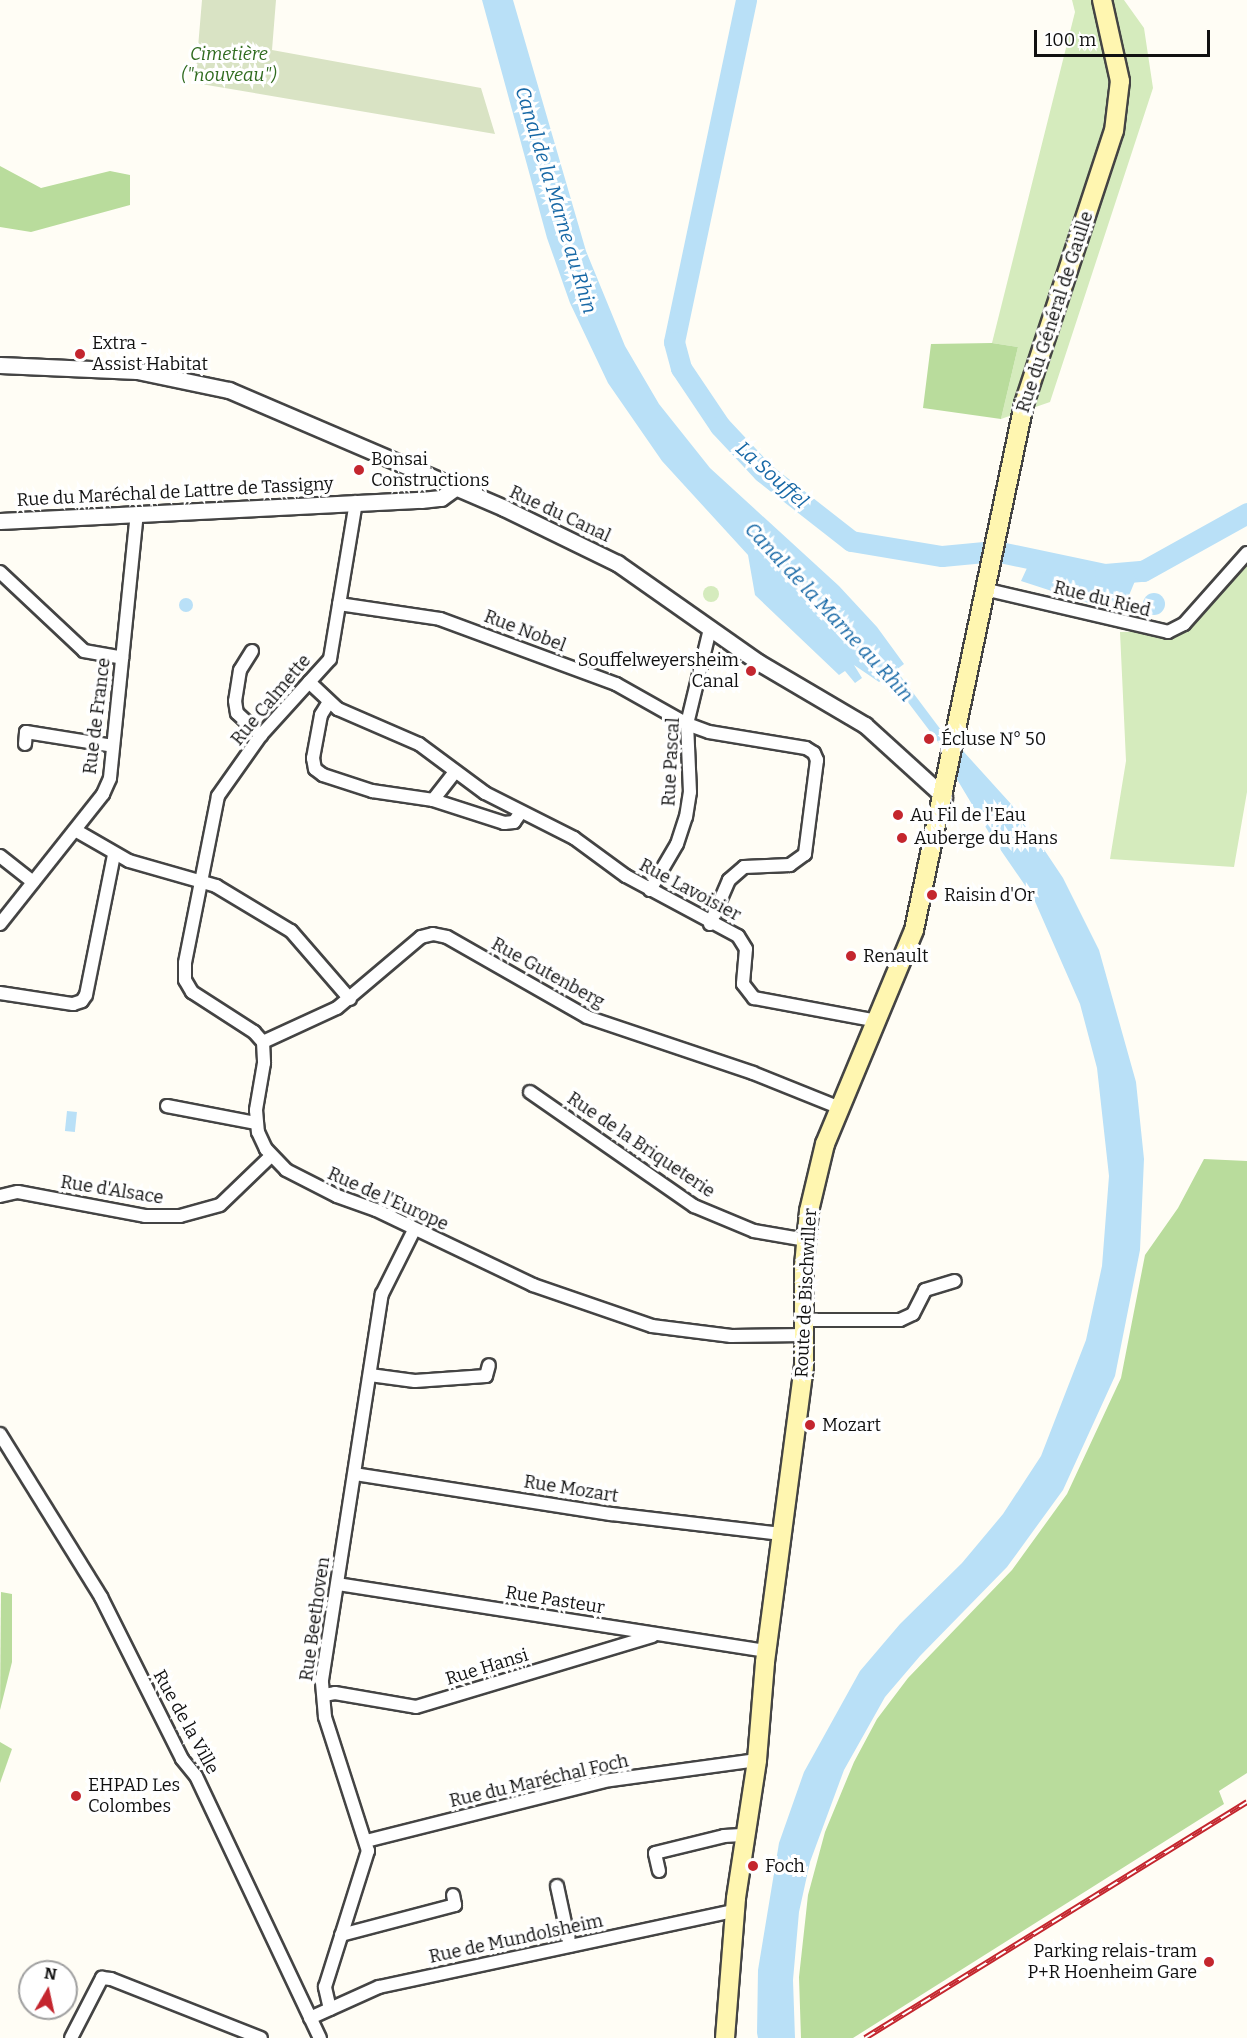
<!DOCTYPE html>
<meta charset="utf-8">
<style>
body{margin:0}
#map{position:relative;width:1247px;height:2038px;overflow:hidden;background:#fffdf5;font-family:Bitter,serif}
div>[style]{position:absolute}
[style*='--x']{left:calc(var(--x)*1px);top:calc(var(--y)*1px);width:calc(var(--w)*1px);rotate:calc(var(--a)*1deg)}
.green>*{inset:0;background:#d5ebbd}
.round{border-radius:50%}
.forest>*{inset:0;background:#b9dc9c}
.cemetery>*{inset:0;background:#d9e3c4}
.water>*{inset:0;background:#b9e0f7;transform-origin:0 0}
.river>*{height:21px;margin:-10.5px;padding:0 10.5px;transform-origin:10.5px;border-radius:10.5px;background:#b9e0f7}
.roads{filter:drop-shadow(2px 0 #444) drop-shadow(-2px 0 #444) drop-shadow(0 2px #444) drop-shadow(0 -2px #444)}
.minor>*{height:12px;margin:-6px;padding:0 6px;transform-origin:6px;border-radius:6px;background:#fff}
.tertiary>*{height:15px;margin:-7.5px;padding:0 7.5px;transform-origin:7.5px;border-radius:7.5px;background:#fff}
.secondary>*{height:18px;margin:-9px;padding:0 9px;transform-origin:9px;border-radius:9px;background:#fff6b0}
.rail>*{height:6px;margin-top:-3px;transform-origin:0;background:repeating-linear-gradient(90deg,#fff 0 11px,#c4262e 0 22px);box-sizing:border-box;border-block:2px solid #c4262e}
.dots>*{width:16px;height:16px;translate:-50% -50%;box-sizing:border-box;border:3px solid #fff;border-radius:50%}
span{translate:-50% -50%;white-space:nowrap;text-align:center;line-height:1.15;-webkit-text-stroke:6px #fff;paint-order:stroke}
.park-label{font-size:18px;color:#2f6b1f;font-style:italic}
.street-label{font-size:18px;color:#111}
.poi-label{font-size:18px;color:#111}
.left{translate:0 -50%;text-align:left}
.right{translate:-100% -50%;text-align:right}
.water-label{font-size:20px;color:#1768a6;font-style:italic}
.north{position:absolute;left:18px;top:1960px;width:60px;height:60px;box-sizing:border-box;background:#fff;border:2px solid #a0a0a0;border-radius:50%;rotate:9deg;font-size:16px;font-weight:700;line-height:24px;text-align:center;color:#111}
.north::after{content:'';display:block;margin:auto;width:21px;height:27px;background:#c4262e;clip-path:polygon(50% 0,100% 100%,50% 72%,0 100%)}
.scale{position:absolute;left:1034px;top:30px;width:176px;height:27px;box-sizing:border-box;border:3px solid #111;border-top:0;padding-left:8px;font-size:18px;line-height:21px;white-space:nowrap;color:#111;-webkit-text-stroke:4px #fff;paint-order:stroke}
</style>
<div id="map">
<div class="green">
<div style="clip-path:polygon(1072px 0,1124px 0,1144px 28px,1153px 88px,1050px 402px,1001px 419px,1018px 347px,992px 343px,1075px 12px)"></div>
<div style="clip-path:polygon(1247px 564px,1247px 792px,1234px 867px,1110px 859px,1126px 761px,1120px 632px,1187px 631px)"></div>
<div class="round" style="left:703px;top:586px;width:16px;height:16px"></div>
</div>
<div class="forest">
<div style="clip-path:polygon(0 166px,41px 188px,110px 171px,130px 175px,130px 205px,31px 232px,0 227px)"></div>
<div style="clip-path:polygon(992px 343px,1018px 347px,1001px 419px,923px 408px,931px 344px)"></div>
<div style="clip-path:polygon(1204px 1159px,1247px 1161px,1247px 1773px,1219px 1791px,1224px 1804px,853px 2038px,801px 2038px,799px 1977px,808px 1895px,825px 1832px,854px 1762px,877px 1719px,908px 1678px,1012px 1570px,1067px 1494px,1121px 1378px,1145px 1255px,1178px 1208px)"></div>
<div style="clip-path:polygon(1px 1592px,12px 1594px,12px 1662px,0 1710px)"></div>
<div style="clip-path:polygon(0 1742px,12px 1749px,0 1783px)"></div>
</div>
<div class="cemetery">
<div style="clip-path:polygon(202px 0,276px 0,272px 50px,481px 88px,495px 134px,195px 83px)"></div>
</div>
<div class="water">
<div style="clip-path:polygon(482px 0,513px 0,586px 251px,625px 346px,659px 404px,710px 468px,839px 586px,877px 627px,904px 664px,896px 670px,947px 738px,954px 741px,1011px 804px,1037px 839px,1063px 878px,1099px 950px,1136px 1082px,1144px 1159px,1140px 1250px,1115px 1376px,1063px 1490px,1007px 1567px,920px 1656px,885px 1697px,844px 1770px,810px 1862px,799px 1912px,793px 1980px,795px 2038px,758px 2038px,757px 2033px,758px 1970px,779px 1843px,804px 1772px,860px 1671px,900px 1624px,962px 1563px,1003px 1514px,1041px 1456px,1086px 1340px,1102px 1266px,1109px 1176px,1097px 1068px,1080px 1004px,1033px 897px,991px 836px,943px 756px,945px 751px,888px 676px,879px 682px,854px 665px,862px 678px,855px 683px,845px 671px,839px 675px,755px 595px,748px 555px,662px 461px,608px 383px,570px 303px,547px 238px)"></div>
<div style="clip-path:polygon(1027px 568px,1107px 583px,1115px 579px,1135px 581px,1125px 605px,1120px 609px,1107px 609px,1021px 581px)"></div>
<div class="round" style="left:1143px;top:593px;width:22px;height:22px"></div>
<div class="round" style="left:179px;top:598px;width:14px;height:14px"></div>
<div style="left:67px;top:1111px;width:10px;height:20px;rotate:6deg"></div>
</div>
<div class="river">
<div style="--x:746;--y:0;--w:349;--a:101.9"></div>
<div style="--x:674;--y:342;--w:27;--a:75"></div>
<div style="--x:681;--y:368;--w:70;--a:56.1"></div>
<div style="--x:720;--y:426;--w:63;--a:46.9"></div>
<div style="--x:763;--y:472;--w:112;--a:38.1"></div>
<div style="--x:851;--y:541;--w:92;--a:9.4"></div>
<div style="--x:942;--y:556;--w:53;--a:-5.4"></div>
<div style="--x:995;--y:551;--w:112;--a:11.8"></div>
<div style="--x:1105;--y:574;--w:38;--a:-5"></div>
<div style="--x:1143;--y:571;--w:119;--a:-29.1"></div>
</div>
<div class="roads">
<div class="minor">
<div style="--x:356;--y:502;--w:159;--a:99.4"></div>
<div style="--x:330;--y:659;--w:103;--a:132.2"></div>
<div style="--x:261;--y:735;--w:75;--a:125.2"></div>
<div style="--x:218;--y:796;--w:170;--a:101.2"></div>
<div style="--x:185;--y:963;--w:17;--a:90"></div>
<div style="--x:185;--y:980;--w:14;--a:60"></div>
<div style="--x:192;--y:992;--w:74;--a:32.8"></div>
<div style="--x:254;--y:1032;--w:13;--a:48"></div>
<div style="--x:263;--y:1042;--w:21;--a:87"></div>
<div style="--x:264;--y:1063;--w:48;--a:99.7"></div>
<div style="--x:256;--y:1110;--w:22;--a:85"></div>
<div style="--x:258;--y:1132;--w:19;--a:65"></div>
<div style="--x:266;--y:1149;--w:29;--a:46"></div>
<div style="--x:286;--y:1170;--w:57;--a:27"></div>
<div style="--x:337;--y:1196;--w:41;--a:19.7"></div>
<div style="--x:376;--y:1210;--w:174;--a:25.5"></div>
<div style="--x:533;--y:1285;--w:126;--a:19"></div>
<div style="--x:652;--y:1326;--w:80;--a:7.2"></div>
<div style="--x:731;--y:1336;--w:73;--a:-0.8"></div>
<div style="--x:0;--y:572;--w:115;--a:43.2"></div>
<div style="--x:84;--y:651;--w:39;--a:10"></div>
<div style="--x:988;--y:590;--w:185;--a:13.1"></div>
<div style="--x:1168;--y:632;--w:18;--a:-27"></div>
<div style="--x:1184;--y:624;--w:95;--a:-48.4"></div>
<div style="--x:339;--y:604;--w:102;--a:8.4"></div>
<div style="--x:440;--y:619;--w:188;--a:20.3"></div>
<div style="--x:616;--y:684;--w:81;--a:29.4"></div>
<div style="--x:687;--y:724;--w:23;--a:20"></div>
<div style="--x:709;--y:732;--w:98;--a:9.4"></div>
<div style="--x:806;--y:748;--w:9;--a:32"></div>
<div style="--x:814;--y:753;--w:8;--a:67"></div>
<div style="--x:817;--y:760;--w:95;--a:97.3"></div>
<div style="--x:805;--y:854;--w:19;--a:144"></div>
<div style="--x:790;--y:865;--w:46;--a:177.5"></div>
<div style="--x:744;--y:867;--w:20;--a:139"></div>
<div style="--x:729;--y:880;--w:48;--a:113.4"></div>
<div style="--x:252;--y:651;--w:22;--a:122"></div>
<div style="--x:240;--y:670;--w:31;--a:99"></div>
<div style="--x:235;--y:701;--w:12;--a:81"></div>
<div style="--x:237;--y:713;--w:33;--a:43"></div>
<div style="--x:309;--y:682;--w:40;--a:43"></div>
<div style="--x:338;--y:709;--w:88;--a:23.4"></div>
<div style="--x:419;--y:744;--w:82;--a:36.6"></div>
<div style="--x:485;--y:793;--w:100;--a:26.8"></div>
<div style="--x:574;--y:838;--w:64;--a:36.2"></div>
<div style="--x:626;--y:876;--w:127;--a:28.2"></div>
<div style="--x:738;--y:936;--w:15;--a:58"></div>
<div style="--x:746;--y:949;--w:35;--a:95"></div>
<div style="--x:743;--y:984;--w:18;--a:52"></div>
<div style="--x:754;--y:998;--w:126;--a:10.5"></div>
<div style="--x:329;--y:702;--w:15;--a:122"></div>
<div style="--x:321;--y:715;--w:44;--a:100.5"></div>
<div style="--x:313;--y:758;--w:11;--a:80"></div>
<div style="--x:315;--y:769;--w:10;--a:37"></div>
<div style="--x:323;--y:775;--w:52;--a:18.1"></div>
<div style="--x:372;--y:791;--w:62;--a:8.4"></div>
<div style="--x:433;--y:800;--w:75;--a:17.9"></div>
<div style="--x:504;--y:823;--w:10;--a:-6"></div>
<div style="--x:514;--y:822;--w:12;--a:-55"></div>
<div style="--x:25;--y:744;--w:12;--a:-85"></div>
<div style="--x:26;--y:732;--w:88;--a:9.1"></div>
<div style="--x:433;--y:800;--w:34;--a:-52"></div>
<div style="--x:75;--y:830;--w:62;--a:29.9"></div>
<div style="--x:129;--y:861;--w:91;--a:16"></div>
<div style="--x:216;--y:886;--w:87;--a:31"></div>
<div style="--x:291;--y:931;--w:90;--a:49.1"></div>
<div style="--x:0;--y:856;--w:42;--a:38.2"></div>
<div style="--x:650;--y:890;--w:53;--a:-59.6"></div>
<div style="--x:677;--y:844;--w:28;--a:-72"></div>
<div style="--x:686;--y:817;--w:25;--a:-81"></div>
<div style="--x:690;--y:792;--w:68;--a:-92.5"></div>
<div style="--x:687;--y:724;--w:98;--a:-76.4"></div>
<div style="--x:0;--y:924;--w:166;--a:-51.6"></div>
<div style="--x:103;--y:794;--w:17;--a:-66"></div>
<div style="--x:110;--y:778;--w:266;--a:-84.2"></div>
<div style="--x:0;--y:993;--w:74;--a:8.6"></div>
<div style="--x:73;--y:1004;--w:9;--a:-18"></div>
<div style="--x:82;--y:1001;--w:7;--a:-56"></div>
<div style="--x:86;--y:995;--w:143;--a:-78.7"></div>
<div style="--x:263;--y:1042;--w:81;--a:-24.7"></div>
<div style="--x:337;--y:1008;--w:110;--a:-40.2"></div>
<div style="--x:421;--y:937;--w:12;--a:-14"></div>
<div style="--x:433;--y:934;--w:14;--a:12"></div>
<div style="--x:447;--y:937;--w:161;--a:29.7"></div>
<div style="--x:587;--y:1017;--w:175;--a:18.6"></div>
<div style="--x:753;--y:1073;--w:94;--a:21.9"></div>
<div style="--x:530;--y:1092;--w:200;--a:34.8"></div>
<div style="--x:694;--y:1206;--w:65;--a:22.6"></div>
<div style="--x:754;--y:1231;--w:53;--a:9.8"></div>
<div style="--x:167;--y:1106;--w:91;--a:10.8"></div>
<div style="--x:0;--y:1196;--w:18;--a:-13"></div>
<div style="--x:18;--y:1192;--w:129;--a:10.7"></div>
<div style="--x:145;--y:1216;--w:35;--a:0"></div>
<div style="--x:180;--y:1216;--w:41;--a:-15.4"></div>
<div style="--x:220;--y:1205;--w:71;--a:-43.9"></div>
<div style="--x:804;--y:1320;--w:96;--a:0"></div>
<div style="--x:900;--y:1320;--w:14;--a:-25"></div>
<div style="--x:913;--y:1314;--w:27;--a:-63"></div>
<div style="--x:925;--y:1290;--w:31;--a:-17"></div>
<div style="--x:370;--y:1375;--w:45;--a:7.6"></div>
<div style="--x:415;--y:1381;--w:71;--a:-4"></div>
<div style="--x:486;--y:1376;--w:11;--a:-75"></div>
<div style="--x:0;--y:1434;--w:192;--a:58.2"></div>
<div style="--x:101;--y:1597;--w:181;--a:63.4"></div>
<div style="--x:182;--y:1759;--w:22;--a:51"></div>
<div style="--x:196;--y:1776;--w:290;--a:64.7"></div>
<div style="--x:355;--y:1474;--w:259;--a:8.9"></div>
<div style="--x:611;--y:1514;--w:172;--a:6.7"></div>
<div style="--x:338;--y:1584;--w:433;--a:8.9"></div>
<div style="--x:324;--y:1695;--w:11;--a:-10"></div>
<div style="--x:335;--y:1693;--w:82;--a:9.8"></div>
<div style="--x:416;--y:1707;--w:247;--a:-16.7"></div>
<div style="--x:366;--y:1841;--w:245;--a:-14.1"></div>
<div style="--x:604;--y:1781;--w:154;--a:-7.8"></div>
<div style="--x:659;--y:1871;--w:18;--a:-103"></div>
<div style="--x:655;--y:1853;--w:71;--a:-13.8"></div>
<div style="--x:724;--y:1836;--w:22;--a:-3"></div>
<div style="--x:557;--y:1886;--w:61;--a:77.8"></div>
<div style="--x:341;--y:1935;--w:118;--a:-14.7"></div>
<div style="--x:455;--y:1905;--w:10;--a:-101"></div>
<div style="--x:330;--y:2009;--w:23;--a:-103"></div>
<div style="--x:325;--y:1987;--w:143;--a:-72.5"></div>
<div style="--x:368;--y:1851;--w:141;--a:-107.8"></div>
<div style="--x:325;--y:1717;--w:37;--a:-95"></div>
<div style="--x:322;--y:1680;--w:391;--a:-81.2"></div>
<div style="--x:382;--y:1294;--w:72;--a:-63.4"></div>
<div style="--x:310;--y:2018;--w:76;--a:-24.2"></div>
<div style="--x:379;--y:1987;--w:364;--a:-12.1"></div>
<div style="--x:71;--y:2038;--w:68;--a:-62.7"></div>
<div style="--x:102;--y:1978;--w:9;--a:6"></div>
<div style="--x:111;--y:1979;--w:161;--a:21.5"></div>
</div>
<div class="tertiary">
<div style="--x:0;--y:365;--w:137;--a:2.5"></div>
<div style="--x:137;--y:371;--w:94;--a:11.7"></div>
<div style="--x:229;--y:390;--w:299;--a:23.2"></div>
<div style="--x:504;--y:508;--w:126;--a:26"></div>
<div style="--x:617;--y:563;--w:172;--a:35.1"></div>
<div style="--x:758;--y:662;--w:124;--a:30.5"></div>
<div style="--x:865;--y:725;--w:107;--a:42.3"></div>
<div style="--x:0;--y:521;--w:422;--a:-2.9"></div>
<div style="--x:421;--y:500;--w:20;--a:-6"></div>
<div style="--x:441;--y:498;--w:19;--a:-36"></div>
</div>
<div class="secondary">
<div style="--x:725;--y:2038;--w:140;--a:-85.5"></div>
<div style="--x:736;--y:1898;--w:140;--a:-81.3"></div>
<div style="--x:757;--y:1760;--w:98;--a:-85.3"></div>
<div style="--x:765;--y:1662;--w:298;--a:-82.5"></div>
<div style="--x:804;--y:1367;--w:101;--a:-90"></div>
<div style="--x:804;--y:1266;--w:55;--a:-84.8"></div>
<div style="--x:809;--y:1211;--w:69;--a:-76.6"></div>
<div style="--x:825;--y:1144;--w:232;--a:-67.4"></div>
<div style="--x:914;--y:930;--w:537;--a:-78.19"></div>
<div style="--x:1024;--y:404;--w:287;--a:-71.8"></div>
<div style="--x:1114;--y:131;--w:50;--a:-83.2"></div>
<div style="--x:1120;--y:81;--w:83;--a:-102.5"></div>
</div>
</div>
<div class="rail">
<div style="--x:865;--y:2038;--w:449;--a:-31.7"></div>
</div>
<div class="dots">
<div style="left:80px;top:354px;background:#c4262e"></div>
<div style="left:359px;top:470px;background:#c4262e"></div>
<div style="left:751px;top:671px;background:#c4262e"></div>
<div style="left:929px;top:739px;background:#c4262e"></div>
<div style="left:898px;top:815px;background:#c4262e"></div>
<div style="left:902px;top:838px;background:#c4262e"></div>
<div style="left:932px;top:895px;background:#c4262e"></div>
<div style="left:851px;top:956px;background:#c4262e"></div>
<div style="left:810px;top:1425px;background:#c4262e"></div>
<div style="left:76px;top:1796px;background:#c4262e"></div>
<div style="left:753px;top:1866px;background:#c4262e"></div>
<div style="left:1209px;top:1962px;background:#c4262e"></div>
</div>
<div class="park-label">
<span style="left:229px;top:65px">Cimetière<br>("nouveau")</span>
</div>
<div class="street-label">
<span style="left:1055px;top:312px;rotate:-72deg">Rue du Général de Gaulle</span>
<span style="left:175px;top:492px;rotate:-3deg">Rue du Maréchal de Lattre de Tassigny</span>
<span style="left:560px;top:514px;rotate:25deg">Rue du Canal</span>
<span style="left:1102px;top:599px;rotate:14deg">Rue du Ried</span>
<span style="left:525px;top:631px;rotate:21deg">Rue Nobel</span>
<span style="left:271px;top:700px;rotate:-50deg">Rue Calmette</span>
<span style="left:97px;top:716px;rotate:-83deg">Rue de France</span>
<span style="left:671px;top:762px;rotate:-87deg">Rue Pascal</span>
<span style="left:690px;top:890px;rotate:28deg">Rue Lavoisier</span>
<span style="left:548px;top:973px;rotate:29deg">Rue Gutenberg</span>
<span style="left:641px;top:1145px;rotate:34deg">Rue de la Briqueterie</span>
<span style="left:112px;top:1190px;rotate:9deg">Rue d'Alsace</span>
<span style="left:388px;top:1199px;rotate:24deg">Rue de l'Europe</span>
<span style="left:806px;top:1293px;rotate:-87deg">Route de Bischwiller</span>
<span style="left:571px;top:1489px;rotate:9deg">Rue Mozart</span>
<span style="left:555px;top:1600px;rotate:9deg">Rue Pasteur</span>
<span style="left:315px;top:1619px;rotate:-82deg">Rue Beethoven</span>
<span style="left:487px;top:1667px;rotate:-17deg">Rue Hansi</span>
<span style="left:186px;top:1722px;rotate:61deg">Rue de la Ville</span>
<span style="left:539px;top:1781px;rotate:-13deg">Rue du Maréchal Foch</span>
<span style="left:516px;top:1939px;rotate:-12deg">Rue de Mundolsheim</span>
</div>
<div class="poi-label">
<span class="left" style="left:92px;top:354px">Extra -<br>Assist Habitat</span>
<span class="left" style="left:371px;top:470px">Bonsai<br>Constructions</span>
<span class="right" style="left:739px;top:671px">Souffelweyersheim<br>Canal</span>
<span class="left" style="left:941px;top:739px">Écluse N° 50</span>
<span class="left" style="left:910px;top:815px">Au Fil de l'Eau</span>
<span class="left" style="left:914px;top:838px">Auberge du Hans</span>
<span class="left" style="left:944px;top:895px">Raisin d'Or</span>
<span class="left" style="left:863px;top:956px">Renault</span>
<span class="left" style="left:822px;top:1425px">Mozart</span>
<span class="left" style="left:88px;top:1796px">EHPAD Les<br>Colombes</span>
<span class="left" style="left:765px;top:1866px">Foch</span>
<span class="right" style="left:1197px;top:1962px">Parking relais-tram<br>P+R Hoenheim Gare</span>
</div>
<div class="water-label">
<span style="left:556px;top:200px;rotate:73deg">Canal de la Marne au Rhin</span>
<span style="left:772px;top:475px;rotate:42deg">La Souffel</span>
<span style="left:829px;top:612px;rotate:47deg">Canal de la Marne au Rhin</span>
</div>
<div class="north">N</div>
<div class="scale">100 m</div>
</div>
